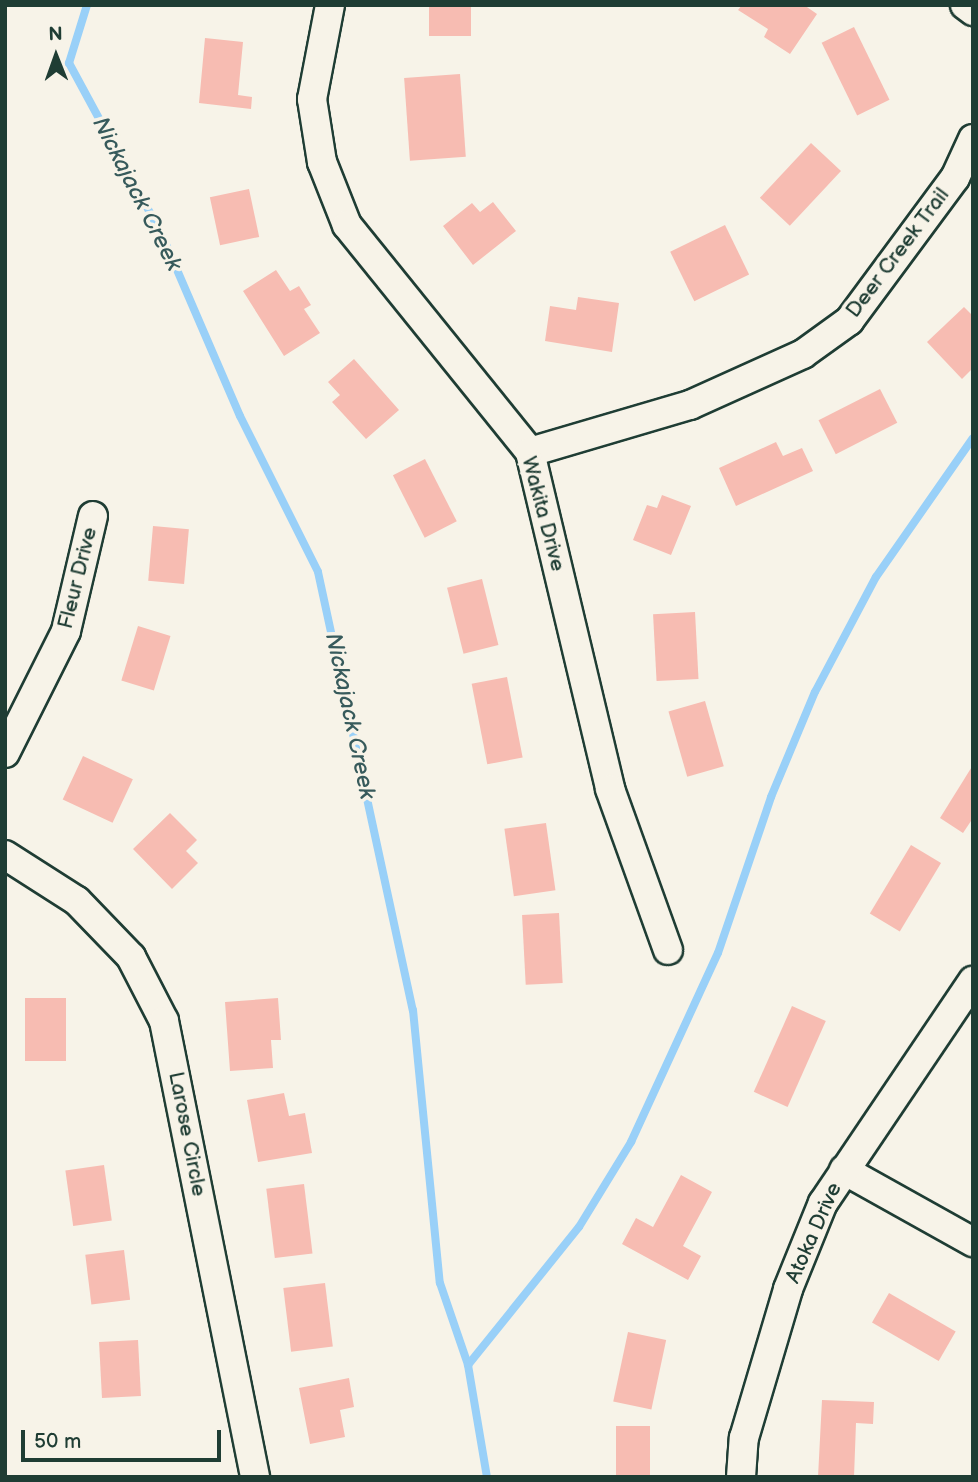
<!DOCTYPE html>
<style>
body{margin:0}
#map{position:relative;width:978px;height:1482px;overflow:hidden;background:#f7f3e8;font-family:"Balsamiq Sans",sans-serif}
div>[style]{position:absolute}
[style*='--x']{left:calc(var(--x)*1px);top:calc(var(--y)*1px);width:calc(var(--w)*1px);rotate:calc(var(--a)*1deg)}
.stream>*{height:8px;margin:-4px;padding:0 4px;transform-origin:4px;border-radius:4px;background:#99d0f8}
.building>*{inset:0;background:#f7bcb2;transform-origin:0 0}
.roads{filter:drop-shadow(2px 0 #1f3d34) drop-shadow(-2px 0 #1f3d34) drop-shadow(0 2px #1f3d34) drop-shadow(0 -2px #1f3d34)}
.minor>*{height:28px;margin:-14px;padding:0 14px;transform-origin:14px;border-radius:14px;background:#f7f3e8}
span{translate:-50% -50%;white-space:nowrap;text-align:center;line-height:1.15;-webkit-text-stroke:7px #f7f3e8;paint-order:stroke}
.street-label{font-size:21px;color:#1f3d34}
.water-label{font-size:23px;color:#375a5b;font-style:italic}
.frame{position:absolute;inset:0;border:7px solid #1f3d34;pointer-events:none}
.north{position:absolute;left:21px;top:21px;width:70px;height:70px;-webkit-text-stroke:5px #f7f3e8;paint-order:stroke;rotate:359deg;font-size:19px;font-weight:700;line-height:28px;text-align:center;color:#1f3d34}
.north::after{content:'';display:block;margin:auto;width:24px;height:32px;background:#1f3d34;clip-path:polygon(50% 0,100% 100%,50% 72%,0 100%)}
.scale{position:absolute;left:21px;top:1430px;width:200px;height:32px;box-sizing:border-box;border:4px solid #1f3d34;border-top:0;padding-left:9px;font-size:21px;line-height:24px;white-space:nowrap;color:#1f3d34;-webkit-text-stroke:5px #f7f3e8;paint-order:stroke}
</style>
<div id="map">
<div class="stream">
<div style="--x:87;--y:5;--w:61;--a:107.2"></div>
<div style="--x:69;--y:63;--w:196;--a:61.6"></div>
<div style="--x:162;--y:235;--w:197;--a:66.7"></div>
<div style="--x:240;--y:416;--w:174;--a:63.4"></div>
<div style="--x:318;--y:572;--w:448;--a:77.8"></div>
<div style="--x:413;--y:1010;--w:274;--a:84.4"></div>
<div style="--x:440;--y:1283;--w:87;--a:71.1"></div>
<div style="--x:468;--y:1365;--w:114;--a:80.4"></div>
<div style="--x:468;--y:1365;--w:177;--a:-51.2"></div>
<div style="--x:579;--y:1227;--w:100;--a:-58.5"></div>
<div style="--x:631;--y:1142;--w:208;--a:-65.3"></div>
<div style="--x:718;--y:953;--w:165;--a:-71.2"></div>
<div style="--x:771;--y:797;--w:114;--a:-67.3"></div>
<div style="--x:815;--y:692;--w:130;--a:-62.1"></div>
<div style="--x:876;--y:577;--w:169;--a:-55.1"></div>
</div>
<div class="building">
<div style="left:429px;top:5px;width:42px;height:31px"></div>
<div style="clip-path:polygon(742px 5px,804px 5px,817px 14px,790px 54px,764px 37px,768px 29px,738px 10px)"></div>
<div style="left:854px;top:27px;width:81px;height:36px;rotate:64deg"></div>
<div style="clip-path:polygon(205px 38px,243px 42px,238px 95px,252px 97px,251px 109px,199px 103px)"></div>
<div style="left:460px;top:74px;width:83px;height:56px;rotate:86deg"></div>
<div style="left:811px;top:143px;width:41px;height:75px;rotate:43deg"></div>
<div style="left:249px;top:189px;width:49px;height:40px;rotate:78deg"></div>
<div style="clip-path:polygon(493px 202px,516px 231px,473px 265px,443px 226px,472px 203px,480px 212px)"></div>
<div style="left:725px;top:225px;width:55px;height:61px;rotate:64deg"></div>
<div style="clip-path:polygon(276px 270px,290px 291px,299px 286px,311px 305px,304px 309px,320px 333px,284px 356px,243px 291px)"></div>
<div style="clip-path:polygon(578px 297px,619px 303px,612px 352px,545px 341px,550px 306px,576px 310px)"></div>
<div style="clip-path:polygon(964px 307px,973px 316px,973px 368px,962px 379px,927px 342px)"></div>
<div style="clip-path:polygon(354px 359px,399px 410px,366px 439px,332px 402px,340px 395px,328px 382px)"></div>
<div style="left:880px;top:389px;width:38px;height:69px;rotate:63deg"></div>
<div style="clip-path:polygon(776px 442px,783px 456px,802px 448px,813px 471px,736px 506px,719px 468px)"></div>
<div style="left:425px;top:459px;width:70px;height:36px;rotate:63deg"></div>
<div style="clip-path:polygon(662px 495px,691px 506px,671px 555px,633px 540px,647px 505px,657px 508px)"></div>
<div style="left:153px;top:526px;width:36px;height:55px;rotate:5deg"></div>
<div style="left:482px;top:579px;width:68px;height:36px;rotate:76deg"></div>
<div style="left:695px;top:612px;width:67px;height:42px;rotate:87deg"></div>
<div style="left:138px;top:626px;width:34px;height:57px;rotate:17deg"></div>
<div style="left:507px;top:677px;width:82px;height:36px;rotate:79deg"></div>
<div style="left:705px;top:701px;width:68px;height:38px;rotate:74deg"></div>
<div style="left:83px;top:756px;width:55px;height:48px;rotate:25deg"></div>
<div style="clip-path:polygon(973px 765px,973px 818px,963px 833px,940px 818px)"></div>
<div style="clip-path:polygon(170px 813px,197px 840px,186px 851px,198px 863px,172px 889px,133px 849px)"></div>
<div style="left:546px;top:823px;width:68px;height:42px;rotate:82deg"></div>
<div style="left:911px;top:845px;width:35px;height:80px;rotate:31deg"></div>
<div style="left:559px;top:913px;width:70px;height:37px;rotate:87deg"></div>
<div style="left:66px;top:998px;width:63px;height:41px;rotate:90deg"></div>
<div style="clip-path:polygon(278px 998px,281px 1040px,271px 1040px,273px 1068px,230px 1071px,225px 1002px)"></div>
<div style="left:792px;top:1006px;width:37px;height:94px;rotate:24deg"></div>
<div style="clip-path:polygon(284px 1093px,289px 1116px,305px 1113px,312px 1153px,258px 1162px,247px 1100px)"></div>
<div style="left:104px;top:1165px;width:56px;height:39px;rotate:82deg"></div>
<div style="clip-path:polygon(681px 1175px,712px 1192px,683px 1246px,701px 1256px,688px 1280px,622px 1244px,636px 1218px,653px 1227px)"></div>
<div style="left:304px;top:1184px;width:70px;height:38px;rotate:83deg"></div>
<div style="left:124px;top:1250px;width:50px;height:39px;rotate:83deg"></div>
<div style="left:325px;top:1283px;width:64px;height:42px;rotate:83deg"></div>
<div style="left:889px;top:1293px;width:77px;height:34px;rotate:30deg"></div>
<div style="left:628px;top:1332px;width:39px;height:71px;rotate:12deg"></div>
<div style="left:138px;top:1340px;width:56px;height:39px;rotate:87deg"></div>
<div style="clip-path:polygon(349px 1378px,354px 1407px,340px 1410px,345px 1437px,310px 1444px,299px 1388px)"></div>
<div style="clip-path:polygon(822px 1400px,874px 1402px,873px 1424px,856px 1423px,854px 1477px,818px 1477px)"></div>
<div style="left:616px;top:1426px;width:34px;height:51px"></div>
</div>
<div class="roads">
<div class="minor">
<div style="--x:330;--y:5;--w:96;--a:100.8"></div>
<div style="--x:312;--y:99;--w:64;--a:81"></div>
<div style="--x:322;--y:162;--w:68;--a:68.4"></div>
<div style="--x:347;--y:225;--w:292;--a:51.1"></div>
<div style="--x:530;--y:452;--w:346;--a:76.6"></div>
<div style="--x:610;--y:789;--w:171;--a:70.2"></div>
<div style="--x:965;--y:5;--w:10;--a:37"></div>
<div style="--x:530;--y:452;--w:167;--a:-16.4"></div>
<div style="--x:690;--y:405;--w:124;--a:-24.3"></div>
<div style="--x:803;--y:354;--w:57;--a:-35.7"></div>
<div style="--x:849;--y:321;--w:178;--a:-53.5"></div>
<div style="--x:955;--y:178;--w:43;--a:-65.2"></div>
<div style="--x:5;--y:753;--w:136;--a:-63.4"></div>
<div style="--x:66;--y:631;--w:118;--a:-76.8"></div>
<div style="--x:5;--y:855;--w:85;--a:32.6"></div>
<div style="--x:77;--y:901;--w:78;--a:46"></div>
<div style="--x:131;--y:957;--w:72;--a:62.7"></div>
<div style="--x:164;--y:1021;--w:465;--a:78.7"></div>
<div style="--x:844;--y:1170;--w:148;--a:29.2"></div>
<div style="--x:741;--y:1477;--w:39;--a:-86"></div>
<div style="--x:744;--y:1438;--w:155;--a:-73.5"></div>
<div style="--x:788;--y:1289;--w:93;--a:-67.9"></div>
<div style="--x:823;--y:1203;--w:268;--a:-56"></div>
</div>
</div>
<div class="street-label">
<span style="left:898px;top:253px;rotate:-53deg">Deer Creek Trail</span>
<span style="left:543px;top:514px;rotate:75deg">Wakita Drive</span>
<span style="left:78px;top:578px;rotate:-76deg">Fleur Drive</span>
<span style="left:187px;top:1134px;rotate:79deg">Larose Circle</span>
<span style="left:814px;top:1233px;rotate:-66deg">Atoka Drive</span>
</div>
<div class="water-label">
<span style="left:137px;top:194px;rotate:63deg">Nickajack Creek</span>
<span style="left:350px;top:716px;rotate:78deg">Nickajack Creek</span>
</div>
<div class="frame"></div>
<div class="north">N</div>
<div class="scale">50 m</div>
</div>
